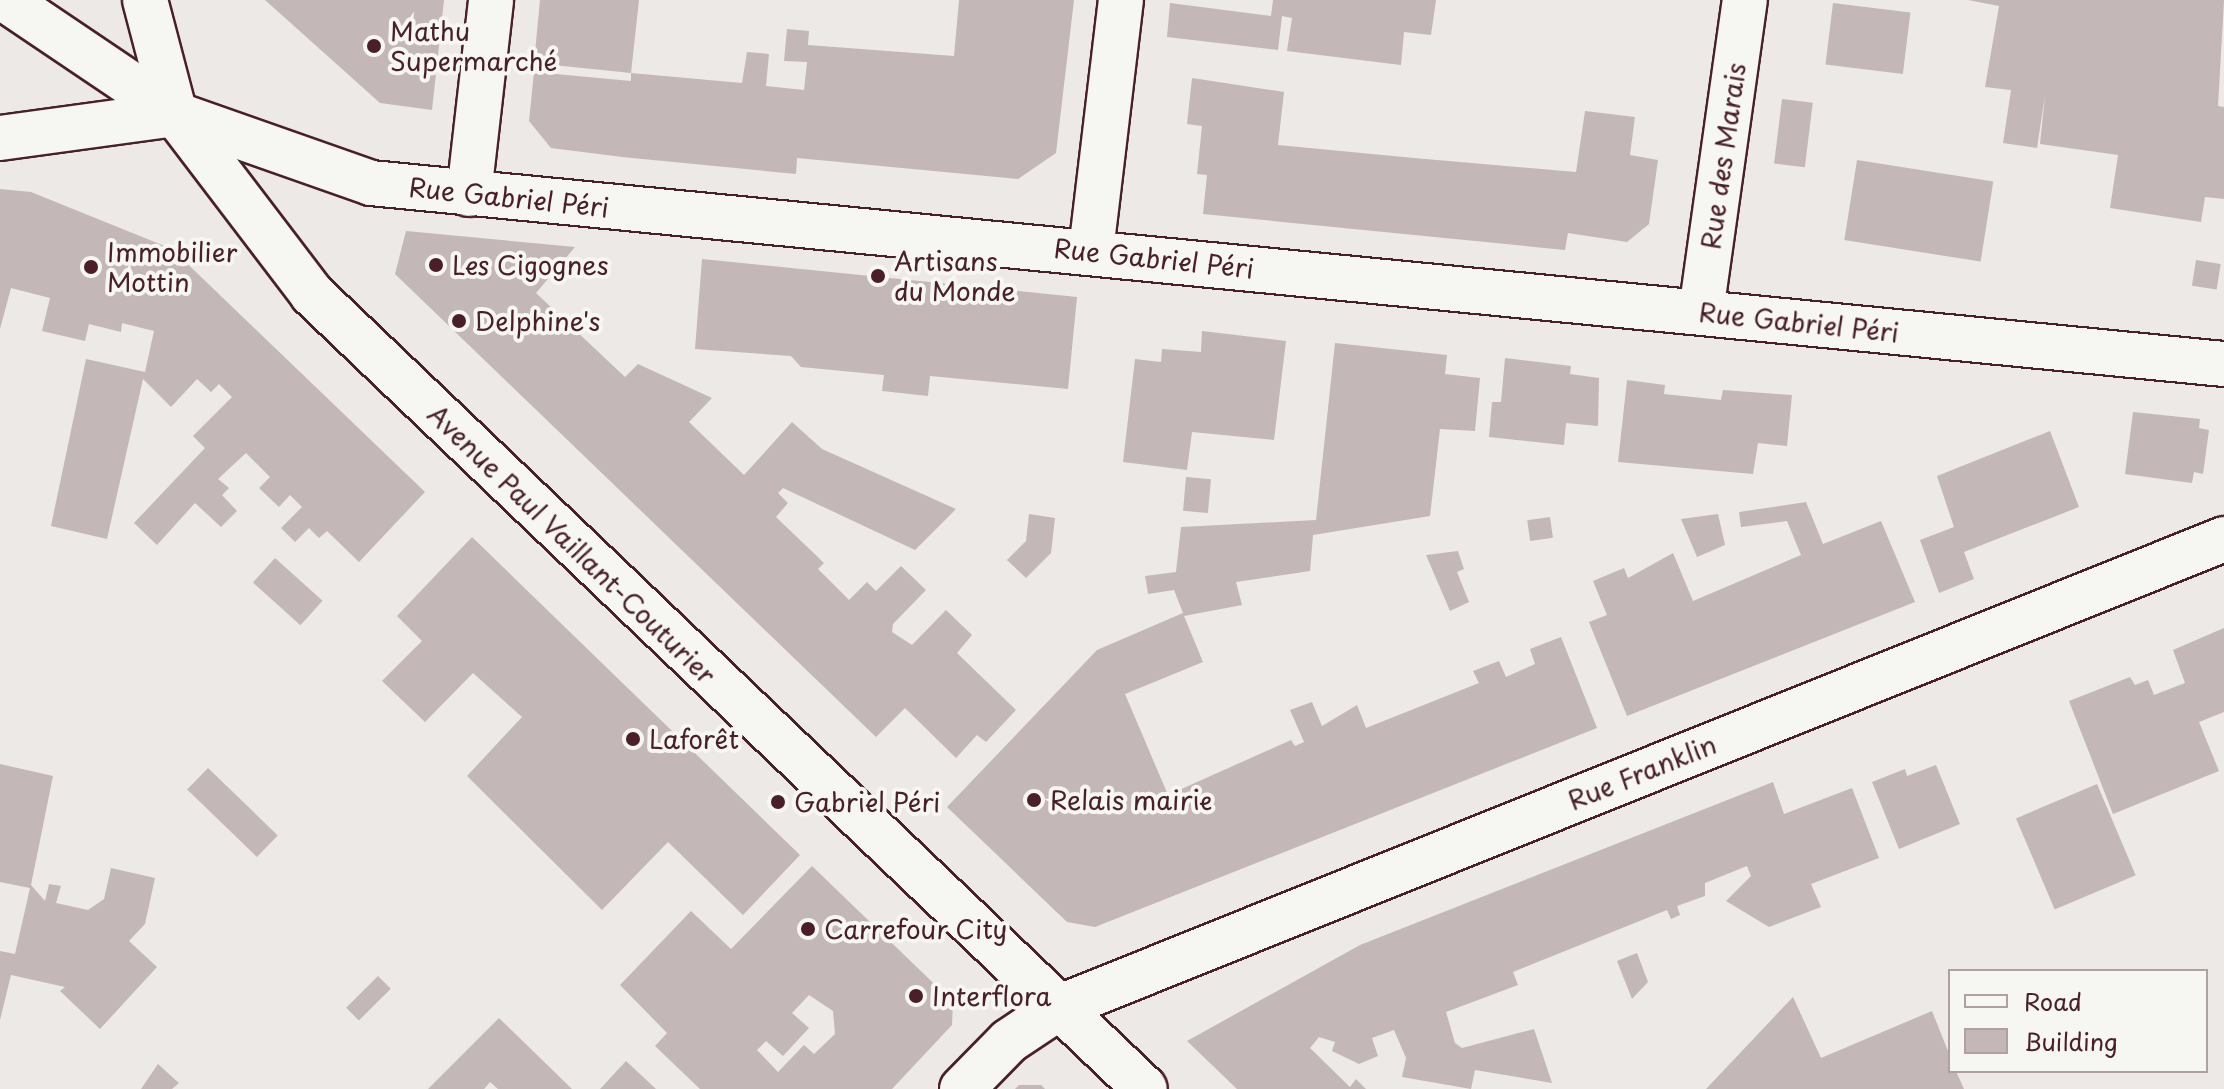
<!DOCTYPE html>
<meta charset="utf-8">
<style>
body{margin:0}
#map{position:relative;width:2224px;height:1089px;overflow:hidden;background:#ece9e6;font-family:"Playpen Sans",sans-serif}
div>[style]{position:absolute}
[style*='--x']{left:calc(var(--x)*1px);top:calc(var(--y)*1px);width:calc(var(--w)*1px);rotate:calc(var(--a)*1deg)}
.building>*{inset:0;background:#c4b7b7;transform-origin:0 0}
.roads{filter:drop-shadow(2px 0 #4a1f2b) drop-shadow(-2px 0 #4a1f2b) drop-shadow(0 2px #4a1f2b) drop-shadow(0 -2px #4a1f2b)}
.minor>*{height:44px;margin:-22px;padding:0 22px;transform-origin:22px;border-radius:22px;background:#f6f6f2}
.major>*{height:44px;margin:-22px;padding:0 22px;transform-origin:22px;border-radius:22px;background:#f6f6f2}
.dots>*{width:22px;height:22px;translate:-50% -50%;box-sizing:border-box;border:4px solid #f6f6f2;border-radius:50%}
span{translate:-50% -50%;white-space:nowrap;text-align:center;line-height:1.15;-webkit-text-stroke:8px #f6f6f2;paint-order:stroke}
.poi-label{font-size:26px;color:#4a1f2b}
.left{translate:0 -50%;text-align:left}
.street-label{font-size:26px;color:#4a1f2b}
.legend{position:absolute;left:1948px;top:969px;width:260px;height:104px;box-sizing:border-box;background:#f6f6f2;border:2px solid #b1a0a2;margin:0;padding:10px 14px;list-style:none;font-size:24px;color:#4a1f2b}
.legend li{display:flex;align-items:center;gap:16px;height:40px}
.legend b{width:40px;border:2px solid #b1a0a2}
</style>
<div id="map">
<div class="building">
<div style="clip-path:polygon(265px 0,444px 0,432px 110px,380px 103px)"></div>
<div style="clip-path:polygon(540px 0,639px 0,631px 73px,534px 63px)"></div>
<div style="clip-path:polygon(959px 0,1074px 0,1056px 153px,1018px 179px,797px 158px,796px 174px,622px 157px,551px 148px,529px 121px,534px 72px,631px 81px,631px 73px,742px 83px,747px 52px,769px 54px,766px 86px,804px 90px,807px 62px,784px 61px,787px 29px,809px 31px,808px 45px,954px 56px)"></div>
<div style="clip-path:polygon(1273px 0,1436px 0,1431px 35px,1404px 32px,1401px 65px,1287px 51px,1292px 18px,1282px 16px,1278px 50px,1167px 37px,1170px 3px,1271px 16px)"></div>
<div style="clip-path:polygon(1968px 0,2224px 0,2218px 106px,2224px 107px,2224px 199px,2205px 197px,2201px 222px,2110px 208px,2118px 155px,2040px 144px,2045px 95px,2037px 148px,2003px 143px,2011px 90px,1985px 87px,1999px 6px)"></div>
<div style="left:1833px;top:3px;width:78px;height:62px;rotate:7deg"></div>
<div style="clip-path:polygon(1192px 78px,1284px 92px,1278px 145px,1414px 158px,1576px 172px,1585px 111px,1635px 117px,1630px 155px,1658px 160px,1649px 224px,1627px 242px,1568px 233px,1565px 250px,1203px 214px,1207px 175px,1197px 174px,1202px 126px,1187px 124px)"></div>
<div style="left:1782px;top:99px;width:31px;height:65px;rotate:7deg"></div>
<div style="left:1857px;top:160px;width:138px;height:81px;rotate:9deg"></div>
<div style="clip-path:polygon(0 189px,31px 192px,172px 249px,425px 492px,359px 562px,327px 531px,319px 538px,309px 528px,295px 542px,281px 528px,302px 507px,290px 495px,279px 507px,259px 488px,270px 477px,246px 453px,218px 479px,229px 488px,222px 495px,237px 511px,221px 527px,195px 503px,157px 545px,134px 523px,205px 448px,193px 436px,232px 397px,219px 384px,211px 392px,197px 379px,171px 407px,143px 379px,107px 539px,51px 526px,86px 359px,145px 372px,154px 331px,122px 323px,121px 332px,89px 324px,85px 341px,42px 331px,50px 298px,11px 288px,0 329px)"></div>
<div style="clip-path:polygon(406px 231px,575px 247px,536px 293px,625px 377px,638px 364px,712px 398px,689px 422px,744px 475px,792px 422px,822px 449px,956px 509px,915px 550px,783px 488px,778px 493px,788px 503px,776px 517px,824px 563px,818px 569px,849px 600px,867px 582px,876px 591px,901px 566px,926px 590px,893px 624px,892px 632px,912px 645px,946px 610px,972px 635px,957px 653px,1016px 710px,986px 742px,977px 735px,956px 758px,905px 708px,876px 737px,395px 274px)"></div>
<div style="clip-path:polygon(702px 259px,1077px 297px,1068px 389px,930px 376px,928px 396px,882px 391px,884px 375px,801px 367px,791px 356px,695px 349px)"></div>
<div style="left:2196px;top:260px;width:25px;height:26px;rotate:9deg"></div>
<div style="clip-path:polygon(1202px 331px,1286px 341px,1274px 440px,1192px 432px,1187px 470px,1123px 462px,1135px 359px,1161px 362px,1162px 349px,1201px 352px)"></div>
<div style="clip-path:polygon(1335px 343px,1447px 355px,1445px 374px,1480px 378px,1475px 431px,1440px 429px,1430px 516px,1313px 535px,1310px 571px,1236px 582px,1242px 605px,1184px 616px,1203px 662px,1125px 694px,1168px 795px,1291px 740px,1295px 746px,1304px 742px,1290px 710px,1312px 702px,1322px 726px,1357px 705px,1366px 728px,1479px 683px,1473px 671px,1499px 661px,1506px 677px,1535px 664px,1530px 649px,1561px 637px,1597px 728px,1095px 927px,1067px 922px,947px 807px,1097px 650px,1183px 613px,1174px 590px,1148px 594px,1145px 576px,1176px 572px,1181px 527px,1316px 520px)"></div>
<div style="clip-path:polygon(1505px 358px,1571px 366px,1570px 374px,1599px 378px,1598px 426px,1566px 423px,1564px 445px,1489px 437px,1492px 402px,1501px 402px)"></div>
<div style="clip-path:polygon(1627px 380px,1665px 385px,1664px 394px,1721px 400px,1723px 390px,1792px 395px,1787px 446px,1758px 443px,1753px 474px,1618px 462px)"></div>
<div style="clip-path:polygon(2133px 412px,2200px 419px,2199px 428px,2209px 430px,2203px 474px,2194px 472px,2192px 483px,2125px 474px)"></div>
<div style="clip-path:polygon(2050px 431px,2079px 507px,1964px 552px,1974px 579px,1939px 593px,1920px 540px,1954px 527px,1937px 476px)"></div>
<div style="left:1186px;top:477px;width:25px;height:34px;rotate:5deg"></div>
<div style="clip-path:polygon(1806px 502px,1823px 544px,1881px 521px,1915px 602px,1627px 716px,1589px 622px,1607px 615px,1593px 581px,1624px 568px,1628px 578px,1673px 553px,1693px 601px,1801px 555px,1787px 521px,1741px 527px,1739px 512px)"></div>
<div style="clip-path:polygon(1029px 514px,1055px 518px,1051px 553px,1026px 578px,1007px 560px,1026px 541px)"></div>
<div style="clip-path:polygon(1718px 514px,1725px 545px,1697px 557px,1681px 519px)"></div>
<div style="left:1550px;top:517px;width:21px;height:23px;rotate:82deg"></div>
<div style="clip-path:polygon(472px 537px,800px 855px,743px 915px,668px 842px,602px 910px,467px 776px,522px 717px,473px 673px,425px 722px,382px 681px,422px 641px,397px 616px)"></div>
<div style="clip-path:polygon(1458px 551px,1464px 569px,1457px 572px,1469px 602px,1450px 611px,1426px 555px)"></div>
<div style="left:275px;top:558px;width:64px;height:33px;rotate:42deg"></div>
<div style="clip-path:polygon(2224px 628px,2224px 712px,2199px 722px,2219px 771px,2113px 814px,2069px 701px,2130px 677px,2135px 685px,2148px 680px,2154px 695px,2185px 683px,2173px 650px)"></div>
<div style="clip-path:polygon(0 764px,53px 776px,31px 885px,45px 901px,49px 884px,61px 886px,56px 903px,88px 910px,104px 899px,111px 868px,155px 878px,145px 924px,129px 941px,157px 967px,100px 1029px,60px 991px,65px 987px,11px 975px,0 1020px,0 951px,15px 954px,30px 888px,0 882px)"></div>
<div style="clip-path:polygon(1936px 765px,1960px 824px,1899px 849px,1872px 782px,1905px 769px,1907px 776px)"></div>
<div style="left:208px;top:768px;width:97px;height:30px;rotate:44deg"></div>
<div style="clip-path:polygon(1773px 782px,1784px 814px,1852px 788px,1879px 858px,1811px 884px,1821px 907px,1769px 927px,1726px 901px,1751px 876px,1747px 866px,1705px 883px,1705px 896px,1677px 906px,1680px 915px,1671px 919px,1667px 910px,1513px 972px,1518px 985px,1446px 1012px,1455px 1043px,1462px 1048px,1534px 1029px,1552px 1083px,1475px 1070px,1471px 1089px,1402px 1077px,1406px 1058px,1394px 1030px,1372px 1038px,1378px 1056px,1359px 1064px,1332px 1051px,1335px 1042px,1319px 1037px,1310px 1048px,1350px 1087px,1356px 1079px,1366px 1089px,1237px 1089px,1187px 1041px,1360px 945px)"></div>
<div style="left:2097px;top:784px;width:99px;height:88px;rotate:67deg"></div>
<div style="clip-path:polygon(evenodd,812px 866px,953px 1002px,952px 1025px,892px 1089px,700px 1089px,655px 1046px,667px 1033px,620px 985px,691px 911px,731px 949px,812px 866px,809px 995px,833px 1011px,835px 1034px,814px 1054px,804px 1045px,778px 1072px,757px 1050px,766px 1041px,783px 1056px,809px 1028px,792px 1013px,809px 995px)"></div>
<div style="clip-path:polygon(1637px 953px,1648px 982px,1632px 999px,1617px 961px)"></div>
<div style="left:378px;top:976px;width:18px;height:45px;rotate:45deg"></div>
<div style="clip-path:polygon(1793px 997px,1821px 1058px,1932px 1011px,1950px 1056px,1950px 1071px,1956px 1071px,1964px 1089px,1706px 1089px)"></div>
<div style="clip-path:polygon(499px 1018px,572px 1089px,498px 1089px,490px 1082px,484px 1089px,428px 1089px)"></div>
<div style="clip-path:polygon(626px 1061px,656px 1089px,600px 1089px)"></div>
<div style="clip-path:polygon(158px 1064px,179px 1083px,172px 1089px,141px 1089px)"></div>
<div style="clip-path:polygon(1019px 1085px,1041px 1085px,1045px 1089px,1015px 1089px)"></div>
</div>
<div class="roads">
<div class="minor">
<div style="--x:145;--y:0;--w:118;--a:75.3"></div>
<div style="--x:0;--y:138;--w:177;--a:-7.8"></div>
<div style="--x:175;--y:114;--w:208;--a:19.4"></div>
<div style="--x:371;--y:183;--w:1862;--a:5.58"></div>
<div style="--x:469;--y:194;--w:195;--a:-83.5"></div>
<div style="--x:1091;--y:251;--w:253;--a:-83.2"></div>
<div style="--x:1701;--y:312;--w:315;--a:-82"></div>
<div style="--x:962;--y:1089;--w:67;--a:-45.6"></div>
<div style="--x:1009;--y:1041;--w:61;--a:-33.7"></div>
<div style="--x:1060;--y:1007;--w:1255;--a:-21.9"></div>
</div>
<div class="major">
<div style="--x:6;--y:0;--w:204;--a:34"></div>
<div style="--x:175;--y:114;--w:226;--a:52.7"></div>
<div style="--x:312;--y:294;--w:1151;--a:43.66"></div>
</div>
</div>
<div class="dots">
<div style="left:374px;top:46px;background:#4a1f2b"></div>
<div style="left:436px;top:265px;background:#4a1f2b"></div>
<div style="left:91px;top:267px;background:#4a1f2b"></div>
<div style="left:878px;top:276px;background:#4a1f2b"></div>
<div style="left:459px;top:321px;background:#4a1f2b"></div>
<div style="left:633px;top:739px;background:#4a1f2b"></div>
<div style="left:1034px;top:800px;background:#4a1f2b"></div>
<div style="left:778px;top:802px;background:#4a1f2b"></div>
<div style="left:808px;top:929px;background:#4a1f2b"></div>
<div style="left:916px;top:996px;background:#4a1f2b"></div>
</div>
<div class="poi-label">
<span class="left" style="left:390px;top:46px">Mathu<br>Supermarché</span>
<span class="left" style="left:107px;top:267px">Immobilier<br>Mottin</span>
<span class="left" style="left:894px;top:276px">Artisans<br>du Monde</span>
<span class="left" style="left:452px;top:265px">Les Cigognes</span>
<span class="left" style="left:475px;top:321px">Delphine's</span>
<span class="left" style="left:649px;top:739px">Laforêt</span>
<span class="left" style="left:1050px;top:800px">Relais mairie</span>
<span class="left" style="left:794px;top:802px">Gabriel Péri</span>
<span class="left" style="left:824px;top:929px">Carrefour City</span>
<span class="left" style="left:932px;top:996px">Interflora</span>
</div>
<div class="street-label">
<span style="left:1723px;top:156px;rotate:-82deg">Rue des Marais</span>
<span style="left:509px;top:197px;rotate:6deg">Rue Gabriel Péri</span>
<span style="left:1154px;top:258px;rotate:6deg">Rue Gabriel Péri</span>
<span style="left:1799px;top:322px;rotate:6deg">Rue Gabriel Péri</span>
<span style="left:572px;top:544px;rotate:44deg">Avenue Paul Vaillant-Couturier</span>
<span style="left:1642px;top:772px;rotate:-22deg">Rue Franklin</span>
</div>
<ul class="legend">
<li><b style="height:10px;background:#f6f6f2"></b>Road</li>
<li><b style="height:22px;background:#c4b7b7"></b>Building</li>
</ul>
</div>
